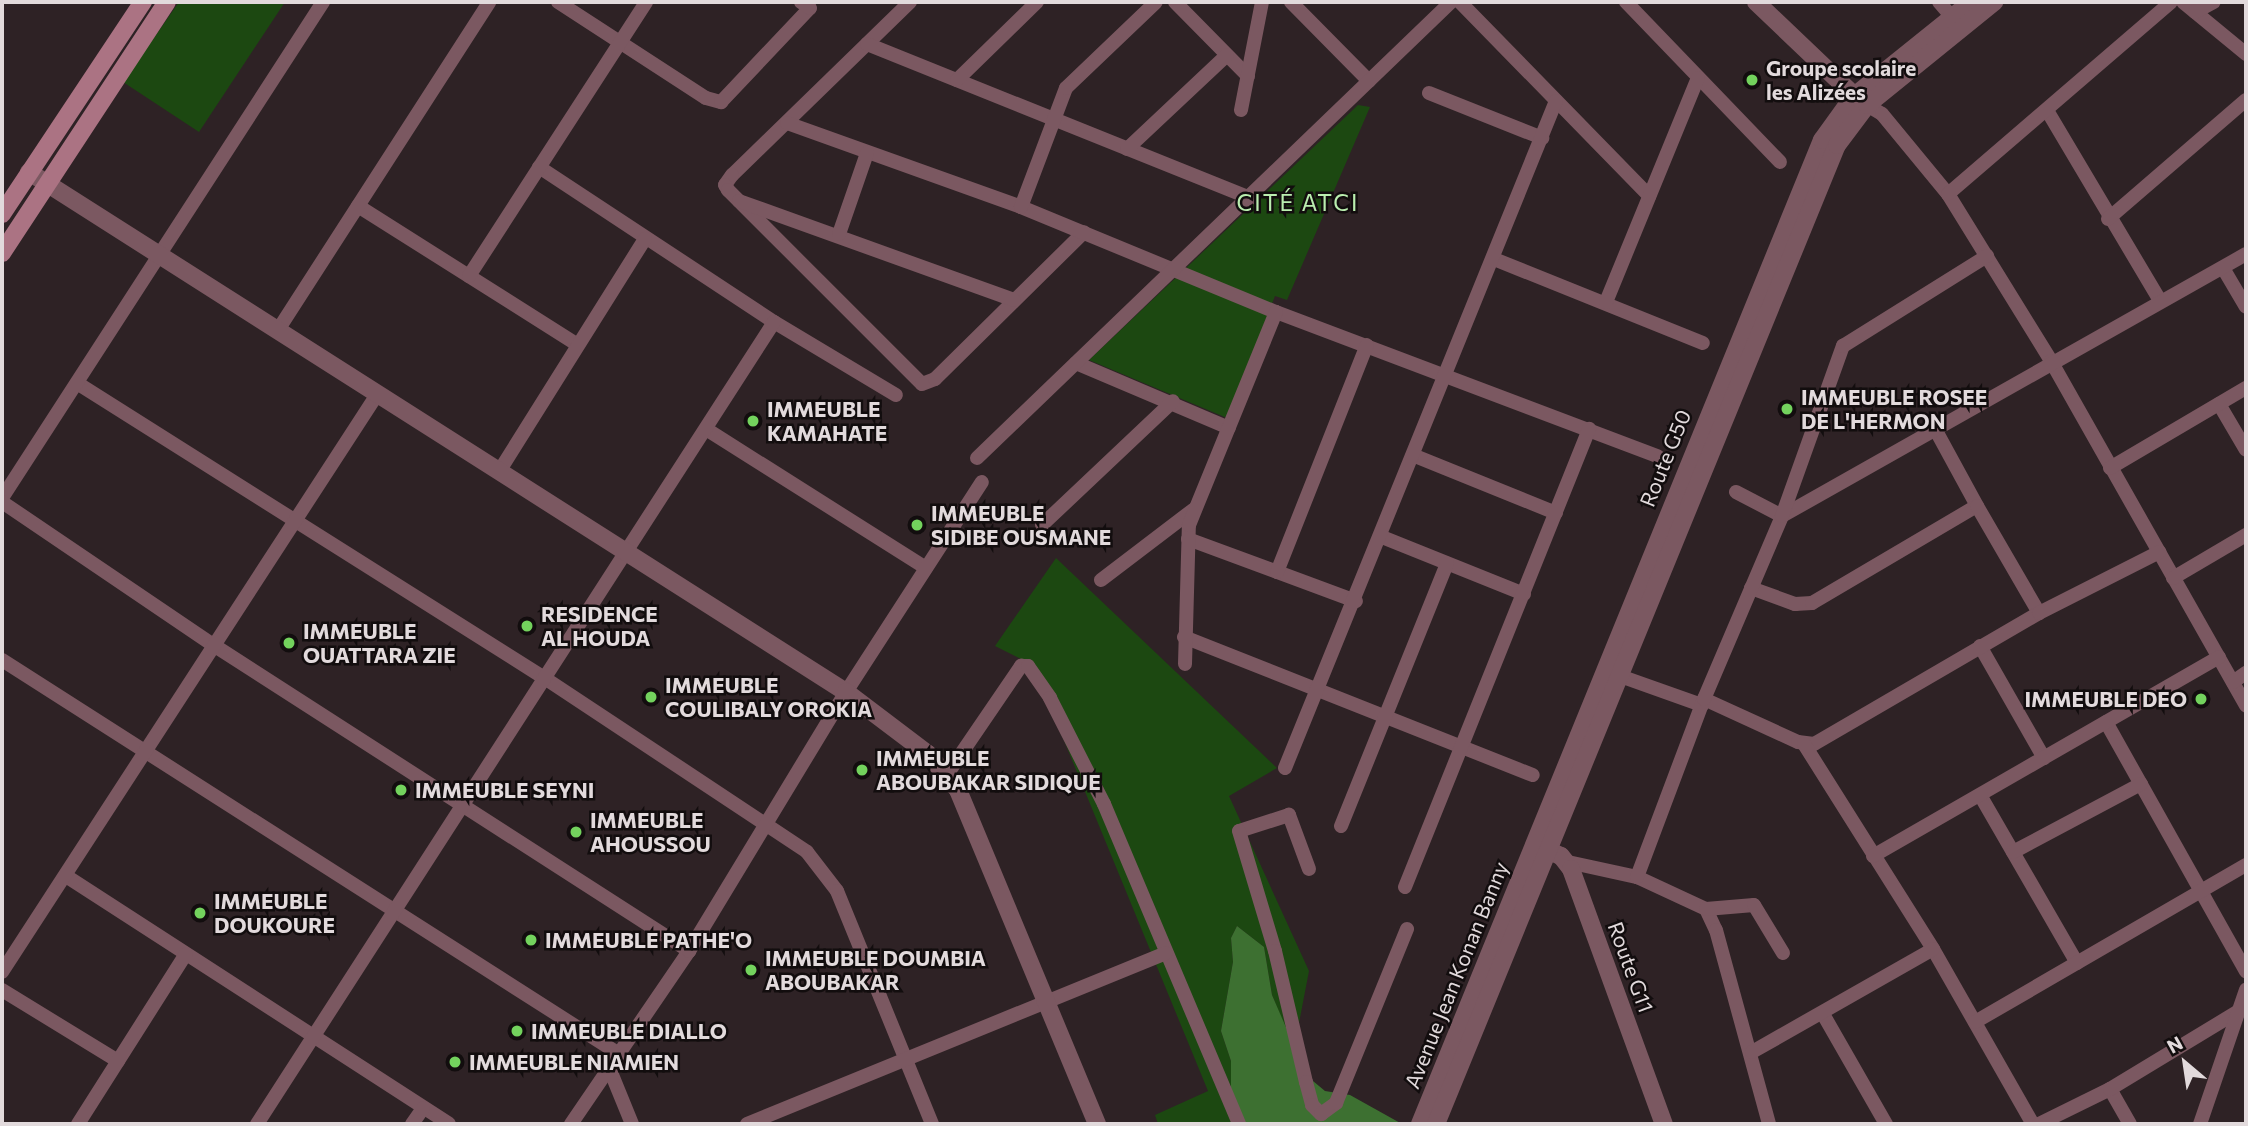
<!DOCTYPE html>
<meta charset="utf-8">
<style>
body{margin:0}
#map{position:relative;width:2248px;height:1126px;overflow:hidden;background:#2e2225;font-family:Commissioner,sans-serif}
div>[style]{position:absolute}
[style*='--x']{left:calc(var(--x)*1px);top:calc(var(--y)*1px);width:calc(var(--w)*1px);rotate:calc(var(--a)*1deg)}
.green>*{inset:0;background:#1c4811}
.water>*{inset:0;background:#3d7031}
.minor>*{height:14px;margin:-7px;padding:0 7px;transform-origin:7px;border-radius:7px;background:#7b5861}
.tertiary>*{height:18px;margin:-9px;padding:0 9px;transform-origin:9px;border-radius:9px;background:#7b5861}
.secondary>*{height:18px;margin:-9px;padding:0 9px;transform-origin:9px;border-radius:9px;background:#ab7383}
.dots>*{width:19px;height:19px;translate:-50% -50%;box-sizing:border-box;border:4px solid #120d0e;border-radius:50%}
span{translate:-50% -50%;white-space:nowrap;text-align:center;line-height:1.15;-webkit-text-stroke:5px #120d0e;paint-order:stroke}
.poi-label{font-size:21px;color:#e2dadc;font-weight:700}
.left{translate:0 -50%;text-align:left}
.right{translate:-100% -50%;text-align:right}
.street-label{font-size:21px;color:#e2dadc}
.neighbourhood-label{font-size:23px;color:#baeeaf;letter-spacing:2px}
.frame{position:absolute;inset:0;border:4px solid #e2dadc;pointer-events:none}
.north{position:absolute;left:2150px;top:1028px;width:70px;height:70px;-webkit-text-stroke:5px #120d0e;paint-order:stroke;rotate:331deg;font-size:19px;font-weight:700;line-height:28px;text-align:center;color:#e2dadc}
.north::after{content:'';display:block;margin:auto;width:24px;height:32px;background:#e2dadc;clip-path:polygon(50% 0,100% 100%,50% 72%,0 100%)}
</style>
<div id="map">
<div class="green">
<div style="clip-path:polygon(179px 2px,285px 2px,199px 132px,123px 82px)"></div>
<div style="clip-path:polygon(1358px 105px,1370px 107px,1287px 300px,1275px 296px,1227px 418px,1089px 360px)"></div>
<div style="clip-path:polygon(1056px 558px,1277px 768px,1229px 796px,1309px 971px,1294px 1049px,1272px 995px,1264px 947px,1237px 926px,1231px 938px,1233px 962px,1221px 1031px,1231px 1061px,1231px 1124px,1158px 1124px,1155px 1115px,1208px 1091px,1033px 665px,995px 646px)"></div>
</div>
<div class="water">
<div style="clip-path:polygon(1237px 926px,1264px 947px,1272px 995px,1307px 1076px,1325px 1091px,1350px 1095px,1402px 1124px,1231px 1124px,1231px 1061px,1221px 1031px,1233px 962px,1231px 938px)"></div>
</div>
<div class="minor">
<div style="--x:558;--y:2;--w:176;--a:33"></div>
<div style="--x:706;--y:98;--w:16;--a:15"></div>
<div style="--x:721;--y:102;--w:129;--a:-46.6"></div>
<div style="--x:810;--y:8;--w:11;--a:-146"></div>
<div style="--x:910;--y:2;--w:248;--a:135.8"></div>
<div style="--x:732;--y:175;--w:12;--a:125"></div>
<div style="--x:725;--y:185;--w:6;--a:59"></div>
<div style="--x:728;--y:190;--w:274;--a:45"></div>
<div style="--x:922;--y:384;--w:14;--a:-21"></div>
<div style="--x:935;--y:379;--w:209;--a:-44.6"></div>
<div style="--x:1175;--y:2;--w:104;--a:45.4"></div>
<div style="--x:1291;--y:2;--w:111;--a:45.4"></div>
<div style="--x:1460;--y:2;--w:271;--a:45.7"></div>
<div style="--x:1626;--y:2;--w:222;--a:46.1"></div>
<div style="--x:1939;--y:2;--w:20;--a:49"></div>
<div style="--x:2183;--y:2;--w:82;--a:39.5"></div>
<div style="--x:2195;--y:12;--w:21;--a:-28"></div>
<div style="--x:867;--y:44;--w:413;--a:21.9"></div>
<div style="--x:957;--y:80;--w:112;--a:-44.3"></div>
<div style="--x:1429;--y:93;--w:122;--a:21.7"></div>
<div style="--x:1867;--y:105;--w:17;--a:31"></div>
<div style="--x:1882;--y:114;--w:104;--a:50.5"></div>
<div style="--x:1948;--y:194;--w:196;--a:58.3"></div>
<div style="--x:2051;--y:361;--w:396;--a:60.5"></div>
<div style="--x:1241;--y:110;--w:110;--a:-79"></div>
<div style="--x:2048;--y:112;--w:220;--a:59.3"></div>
<div style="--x:787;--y:123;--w:249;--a:19.7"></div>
<div style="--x:1021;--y:207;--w:276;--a:22.4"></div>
<div style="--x:1276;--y:312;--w:408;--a:20.7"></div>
<div style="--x:1127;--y:149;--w:137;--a:-43.2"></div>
<div style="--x:539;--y:167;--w:282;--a:33.4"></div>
<div style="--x:774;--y:322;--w:142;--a:30.9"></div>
<div style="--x:1948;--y:194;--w:294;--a:-40.7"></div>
<div style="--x:739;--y:201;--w:292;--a:19.8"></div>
<div style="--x:358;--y:206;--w:258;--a:32.3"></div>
<div style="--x:1021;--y:207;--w:127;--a:-69.3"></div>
<div style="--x:1066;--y:88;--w:124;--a:-43.7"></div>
<div style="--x:2108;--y:219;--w:182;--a:-40.8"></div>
<div style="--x:839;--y:234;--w:86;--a:-70.9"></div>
<div style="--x:1494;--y:259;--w:225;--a:21.9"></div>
<div style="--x:2223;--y:268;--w:45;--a:59.5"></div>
<div style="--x:469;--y:276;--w:326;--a:-57.1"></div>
<div style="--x:1606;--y:302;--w:242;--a:-67.7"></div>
<div style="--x:278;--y:330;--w:390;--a:-57.2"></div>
<div style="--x:1076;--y:363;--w:166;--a:23"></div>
<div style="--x:77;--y:383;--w:555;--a:32.26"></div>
<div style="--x:546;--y:679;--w:313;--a:33.5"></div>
<div style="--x:807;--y:852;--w:49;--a:52.4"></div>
<div style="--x:837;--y:891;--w:252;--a:67.8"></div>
<div style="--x:2219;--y:404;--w:53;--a:59.6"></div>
<div style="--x:1934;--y:427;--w:90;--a:61.4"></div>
<div style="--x:706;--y:429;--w:260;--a:32.3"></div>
<div style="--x:1415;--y:456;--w:152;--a:22"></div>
<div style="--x:977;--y:458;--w:658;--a:-43.89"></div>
<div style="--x:2110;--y:468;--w:158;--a:-30.5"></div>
<div style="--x:500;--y:470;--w:273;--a:-57.9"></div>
<div style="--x:1736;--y:492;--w:52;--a:27.6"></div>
<div style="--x:1782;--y:516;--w:533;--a:-29.45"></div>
<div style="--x:2;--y:498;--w:591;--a:-57.09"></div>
<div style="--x:2;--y:502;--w:257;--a:34.1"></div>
<div style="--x:215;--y:646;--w:564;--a:32.76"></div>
<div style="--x:1042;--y:525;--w:180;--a:-43.4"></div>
<div style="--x:1382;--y:537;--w:153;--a:21.9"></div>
<div style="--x:1188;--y:539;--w:179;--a:20.3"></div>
<div style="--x:1277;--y:572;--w:244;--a:-68.4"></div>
<div style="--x:2173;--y:578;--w:85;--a:-30.5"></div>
<div style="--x:1101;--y:580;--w:116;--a:-37.3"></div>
<div style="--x:1751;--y:588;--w:47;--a:20"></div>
<div style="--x:1795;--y:604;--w:17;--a:-3"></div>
<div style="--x:1812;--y:603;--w:191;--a:-30.5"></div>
<div style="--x:1977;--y:506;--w:124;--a:59.9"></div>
<div style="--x:1184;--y:637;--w:375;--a:21.6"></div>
<div style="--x:1980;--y:646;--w:129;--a:60.3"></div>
<div style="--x:2;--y:660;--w:732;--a:32.56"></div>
<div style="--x:1185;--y:664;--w:139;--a:-88.4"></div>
<div style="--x:1189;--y:525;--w:230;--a:-67.8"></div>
<div style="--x:1620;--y:676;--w:87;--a:19.5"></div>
<div style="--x:2233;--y:682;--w:16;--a:-35"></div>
<div style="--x:1704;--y:699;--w:103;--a:24.6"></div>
<div style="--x:1798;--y:742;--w:16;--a:7"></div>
<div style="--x:1814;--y:744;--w:260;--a:-30.2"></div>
<div style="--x:2039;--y:613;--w:135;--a:-26.9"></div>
<div style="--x:2106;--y:722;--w:286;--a:60.7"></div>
<div style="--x:1804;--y:744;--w:242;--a:57.8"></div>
<div style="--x:1933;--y:949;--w:202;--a:60.3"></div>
<div style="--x:1285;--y:768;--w:720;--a:-67.89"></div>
<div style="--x:948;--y:773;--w:130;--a:-55.7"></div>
<div style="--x:1021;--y:666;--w:7;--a:0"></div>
<div style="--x:1028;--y:666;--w:39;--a:55"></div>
<div style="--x:1050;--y:698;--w:119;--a:63"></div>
<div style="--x:1104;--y:804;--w:347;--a:67.1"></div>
<div style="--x:1980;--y:795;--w:194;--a:60"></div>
<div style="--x:1341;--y:826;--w:283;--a:-68"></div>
<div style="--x:2013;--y:852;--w:145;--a:-28"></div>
<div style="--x:1873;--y:856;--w:399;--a:-29.9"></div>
<div style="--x:1568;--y:862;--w:71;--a:12.3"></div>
<div style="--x:1637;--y:877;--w:76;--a:24.9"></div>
<div style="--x:1706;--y:909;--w:23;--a:65"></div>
<div style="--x:1716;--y:930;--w:201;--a:74.7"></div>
<div style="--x:1309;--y:869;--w:58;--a:-110.3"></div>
<div style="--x:1289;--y:815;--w:52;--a:162.3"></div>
<div style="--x:1239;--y:831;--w:125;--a:73.3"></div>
<div style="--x:1275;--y:951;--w:135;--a:76.7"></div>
<div style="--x:1306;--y:1082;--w:24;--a:75"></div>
<div style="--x:1312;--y:1105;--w:13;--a:45"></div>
<div style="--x:1321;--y:1114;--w:19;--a:-36"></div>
<div style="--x:1336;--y:1103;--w:188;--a:-67.8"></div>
<div style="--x:66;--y:876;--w:456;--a:32.9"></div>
<div style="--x:1637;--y:877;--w:190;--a:-69.4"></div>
<div style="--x:1704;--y:699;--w:199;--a:-66.9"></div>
<div style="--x:1782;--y:516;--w:181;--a:-70.3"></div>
<div style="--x:1843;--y:346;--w:170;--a:-32"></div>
<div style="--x:1405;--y:887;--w:494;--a:-68.1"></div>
<div style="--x:1706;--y:909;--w:48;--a:-4.8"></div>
<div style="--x:1754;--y:905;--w:56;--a:58.9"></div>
<div style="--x:2;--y:972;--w:690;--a:-57"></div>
<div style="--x:2;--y:990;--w:136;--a:31.5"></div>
<div style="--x:1823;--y:1014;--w:127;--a:60.2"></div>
<div style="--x:1975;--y:1022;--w:313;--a:-30.1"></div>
<div style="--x:1752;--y:1052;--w:208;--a:-29.6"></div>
<div style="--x:610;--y:1070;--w:58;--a:67.8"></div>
<div style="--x:2110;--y:1089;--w:40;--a:60.3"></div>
<div style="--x:78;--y:1124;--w:201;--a:-57.6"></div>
<div style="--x:257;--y:1124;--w:954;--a:-57.19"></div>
<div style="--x:412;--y:1124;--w:19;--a:-55"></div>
<div style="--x:571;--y:1124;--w:209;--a:-55.7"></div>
<div style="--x:689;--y:951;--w:303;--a:-58.8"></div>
<div style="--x:846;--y:692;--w:250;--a:-57.1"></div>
<div style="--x:747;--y:1124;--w:452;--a:-22.2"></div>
<div style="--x:2039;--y:1124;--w:79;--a:-26.2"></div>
<div style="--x:2110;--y:1089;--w:151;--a:-31.2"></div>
<div style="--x:2200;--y:1124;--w:142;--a:-71.1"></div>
</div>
<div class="tertiary">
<div style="--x:1756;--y:2;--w:145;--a:43.6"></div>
<div style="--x:29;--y:172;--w:968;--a:32.48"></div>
<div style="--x:846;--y:692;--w:103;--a:37.1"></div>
<div style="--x:928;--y:754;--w:47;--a:50.2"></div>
<div style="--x:958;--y:790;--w:362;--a:67.4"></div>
<div style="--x:1537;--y:845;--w:26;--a:25"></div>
<div style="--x:1561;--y:856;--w:16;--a:52"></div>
<div style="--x:1571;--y:869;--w:271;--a:70"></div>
<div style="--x:1420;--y:1124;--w:1063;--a:-67.78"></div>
<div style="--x:1822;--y:140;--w:53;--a:-54.2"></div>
<div style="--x:1853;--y:97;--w:151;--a:-38.8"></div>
<div style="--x:1436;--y:1124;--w:1058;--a:-67.73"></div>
<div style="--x:1837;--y:145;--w:50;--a:-53.1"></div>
<div style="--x:1867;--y:105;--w:164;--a:-39"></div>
</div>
<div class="secondary">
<div style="--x:2;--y:214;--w:255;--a:-56.4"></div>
<div style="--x:2;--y:253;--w:300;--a:-56.7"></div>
</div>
<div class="dots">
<div style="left:1752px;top:80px;background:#73d25d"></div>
<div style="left:1787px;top:409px;background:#73d25d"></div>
<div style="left:753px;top:421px;background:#73d25d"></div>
<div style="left:917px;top:525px;background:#73d25d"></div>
<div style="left:527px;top:626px;background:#73d25d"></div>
<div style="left:289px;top:643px;background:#73d25d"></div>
<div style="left:651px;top:697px;background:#73d25d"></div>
<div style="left:2201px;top:699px;background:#73d25d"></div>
<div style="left:862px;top:770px;background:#73d25d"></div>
<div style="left:401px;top:790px;background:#73d25d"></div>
<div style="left:576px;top:832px;background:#73d25d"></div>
<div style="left:200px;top:913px;background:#73d25d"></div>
<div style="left:531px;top:940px;background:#73d25d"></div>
<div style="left:751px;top:970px;background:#73d25d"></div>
<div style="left:517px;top:1031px;background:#73d25d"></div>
<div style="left:455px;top:1062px;background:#73d25d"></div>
</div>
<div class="poi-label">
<span class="left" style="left:1766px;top:80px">Groupe scolaire<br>les Alizées</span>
<span class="left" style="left:1801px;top:409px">IMMEUBLE ROSEE<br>DE L'HERMON</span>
<span class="left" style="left:767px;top:421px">IMMEUBLE<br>KAMAHATE</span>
<span class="left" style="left:931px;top:525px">IMMEUBLE<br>SIDIBE OUSMANE</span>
<span class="left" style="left:541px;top:626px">RESIDENCE<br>AL HOUDA</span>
<span class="left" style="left:303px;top:643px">IMMEUBLE<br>OUATTARA ZIE</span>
<span class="left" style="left:665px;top:697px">IMMEUBLE<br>COULIBALY OROKIA</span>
<span class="right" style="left:2187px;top:699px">IMMEUBLE DEO</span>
<span class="left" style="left:876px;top:770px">IMMEUBLE<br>ABOUBAKAR SIDIQUE</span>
<span class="left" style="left:415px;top:790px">IMMEUBLE SEYNI</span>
<span class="left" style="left:590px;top:832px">IMMEUBLE<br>AHOUSSOU</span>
<span class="left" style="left:214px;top:913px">IMMEUBLE<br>DOUKOURE</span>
<span class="left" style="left:545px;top:940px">IMMEUBLE PATHE'O</span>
<span class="left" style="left:765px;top:970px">IMMEUBLE DOUMBIA<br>ABOUBAKAR</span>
<span class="left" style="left:531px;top:1031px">IMMEUBLE DIALLO</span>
<span class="left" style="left:469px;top:1062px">IMMEUBLE NIAMIEN</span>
</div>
<div class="street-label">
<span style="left:1665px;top:458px;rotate:-68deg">Route G50</span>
<span style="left:1631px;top:967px;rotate:70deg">Route G11</span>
<span style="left:1456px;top:975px;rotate:-68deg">Avenue Jean Konan Banny</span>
</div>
<div class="neighbourhood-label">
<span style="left:1298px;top:202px">CITÉ ATCI</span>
</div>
<div class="frame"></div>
<div class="north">N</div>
</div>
